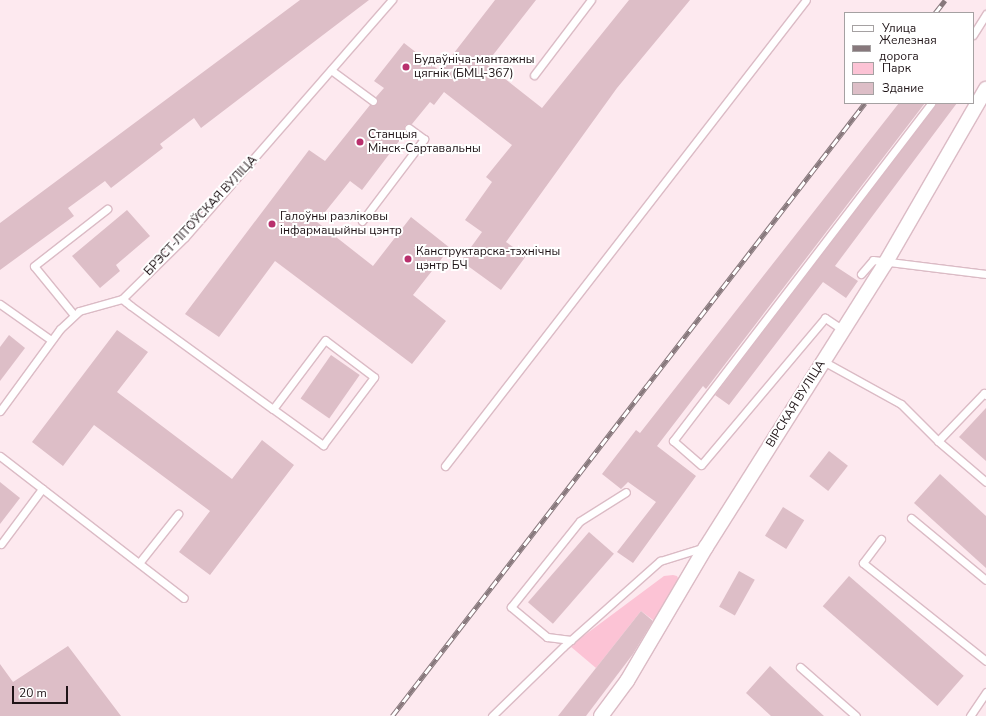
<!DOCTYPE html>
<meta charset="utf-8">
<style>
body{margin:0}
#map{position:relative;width:986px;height:716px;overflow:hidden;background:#fde9ef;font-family:"Nunito Sans",sans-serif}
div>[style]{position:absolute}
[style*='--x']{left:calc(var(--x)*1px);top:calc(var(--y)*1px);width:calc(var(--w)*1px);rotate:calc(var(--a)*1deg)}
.green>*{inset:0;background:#fcc3d5}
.building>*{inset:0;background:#ddbec7;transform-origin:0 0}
.roads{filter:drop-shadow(1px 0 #dbbbc5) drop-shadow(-1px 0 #dbbbc5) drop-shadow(0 1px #dbbbc5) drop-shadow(0 -1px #dbbbc5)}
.service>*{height:7px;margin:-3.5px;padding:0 3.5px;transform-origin:3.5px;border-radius:3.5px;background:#fff}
.minor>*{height:14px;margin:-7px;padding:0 7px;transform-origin:7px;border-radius:7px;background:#fff}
.rail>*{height:4.5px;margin-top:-2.25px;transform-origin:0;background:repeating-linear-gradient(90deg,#fff 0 9px,#87787c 0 18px);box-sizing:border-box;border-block:1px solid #87787c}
.dots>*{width:11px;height:11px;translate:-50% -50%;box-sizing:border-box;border:2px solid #fff;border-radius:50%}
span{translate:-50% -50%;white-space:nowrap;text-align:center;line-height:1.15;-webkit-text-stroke:4px #fff;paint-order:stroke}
.poi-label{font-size:12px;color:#1f1417}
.left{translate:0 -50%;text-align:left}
.street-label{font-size:12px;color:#1f1417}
.legend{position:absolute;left:844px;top:12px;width:130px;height:92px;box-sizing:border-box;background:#fff;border:1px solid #a5a1a2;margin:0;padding:5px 7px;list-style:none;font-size:12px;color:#1f1417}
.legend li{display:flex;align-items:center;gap:8px;height:20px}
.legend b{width:20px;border:1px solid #a5a1a2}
.scale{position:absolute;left:12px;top:686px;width:56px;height:18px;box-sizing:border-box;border:2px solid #1f1417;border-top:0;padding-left:5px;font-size:12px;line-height:14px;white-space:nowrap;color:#1f1417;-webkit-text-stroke:3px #fff;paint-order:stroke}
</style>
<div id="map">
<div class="green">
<div style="clip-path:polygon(673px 575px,677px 576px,680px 582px,657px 623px,641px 611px,596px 668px,570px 646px,664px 576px)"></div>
</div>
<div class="building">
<div style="clip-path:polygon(300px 0,369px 0,201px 128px,194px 118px,160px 144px,163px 148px,111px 188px,105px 181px,68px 208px,74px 216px,0 270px,0 223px)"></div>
<div style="clip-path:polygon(495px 0,536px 0,486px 64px,542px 108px,629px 0,690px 0,617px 88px,506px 242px,526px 256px,501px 290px,461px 261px,482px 232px,465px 220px,492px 182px,486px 177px,512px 145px,444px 92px,434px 105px,430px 102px,412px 124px,405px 125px,406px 132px,362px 190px,350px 181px,317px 222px,373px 266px,411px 217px,450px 248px,413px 295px,446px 321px,412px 364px,275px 261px,219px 337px,185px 314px,309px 150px,325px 161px,370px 105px,377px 104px,376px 97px,384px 88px,374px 81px,404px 43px,440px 71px)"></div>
<div style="clip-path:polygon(899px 103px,925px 103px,706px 389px,703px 386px,657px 446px,696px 476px,633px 563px,617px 552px,656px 502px,628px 482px,621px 489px,602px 474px,636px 430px,640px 433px)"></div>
<div style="clip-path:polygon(936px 103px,957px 103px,835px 266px,858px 281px,846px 298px,823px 282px,729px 405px,715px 395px)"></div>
<div style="clip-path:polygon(127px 210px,150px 236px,116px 265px,120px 271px,100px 288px,72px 256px)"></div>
<div style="clip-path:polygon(117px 330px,148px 352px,117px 392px,232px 479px,262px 440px,294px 465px,210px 575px,179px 552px,210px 511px,94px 425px,63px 466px,32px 442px)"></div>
<div style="clip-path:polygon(9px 335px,25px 348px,0 381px,0 347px)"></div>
<div style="left:331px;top:355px;width:35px;height:53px;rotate:35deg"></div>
<div style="clip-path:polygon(986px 408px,986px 461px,959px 437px)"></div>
<div style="left:829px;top:451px;width:24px;height:32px;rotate:38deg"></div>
<div style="clip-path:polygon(940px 474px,986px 516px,986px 568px,914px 503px)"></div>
<div style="clip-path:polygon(0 482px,20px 498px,0 524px)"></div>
<div style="left:783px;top:507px;width:25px;height:34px;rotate:32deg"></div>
<div style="left:589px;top:532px;width:33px;height:93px;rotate:41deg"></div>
<div style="left:739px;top:571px;width:18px;height:41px;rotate:29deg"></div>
<div style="left:849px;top:576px;width:152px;height:40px;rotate:41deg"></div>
<div style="clip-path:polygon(641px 611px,653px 621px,633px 654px,586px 716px,558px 716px)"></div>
<div style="clip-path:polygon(68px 646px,121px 716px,0 716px,0 664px,13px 682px)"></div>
<div style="clip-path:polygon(770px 666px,788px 683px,824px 716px,771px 716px,746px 693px)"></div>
</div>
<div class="roads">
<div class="service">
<div style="--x:973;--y:35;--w:25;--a:-58"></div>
<div style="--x:331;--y:70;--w:52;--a:36.4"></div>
<div style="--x:534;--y:75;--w:94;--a:-52.8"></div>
<div style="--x:362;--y:221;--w:103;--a:-52.9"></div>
<div style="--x:424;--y:139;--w:19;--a:-144"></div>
<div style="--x:861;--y:274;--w:18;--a:-49"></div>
<div style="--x:873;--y:260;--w:114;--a:7.1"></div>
<div style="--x:122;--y:299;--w:5;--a:37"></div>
<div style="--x:126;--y:302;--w:6;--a:39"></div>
<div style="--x:131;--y:306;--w:175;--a:36"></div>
<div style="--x:273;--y:409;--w:62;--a:35.8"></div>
<div style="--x:323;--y:445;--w:85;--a:-53.1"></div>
<div style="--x:374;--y:377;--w:61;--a:-142.9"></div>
<div style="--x:325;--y:340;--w:86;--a:127"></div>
<div style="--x:0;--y:304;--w:62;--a:35.2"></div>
<div style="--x:74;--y:315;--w:63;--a:-129.2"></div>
<div style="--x:34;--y:266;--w:93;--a:-38"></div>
<div style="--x:843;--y:330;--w:22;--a:-146"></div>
<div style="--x:825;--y:318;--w:192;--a:130.1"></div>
<div style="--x:701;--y:465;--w:37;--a:-139"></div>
<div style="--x:673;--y:441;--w:425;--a:-52.6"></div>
<div style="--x:823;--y:361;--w:89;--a:28.9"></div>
<div style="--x:901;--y:404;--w:52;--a:45"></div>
<div style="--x:938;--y:441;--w:63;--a:40.5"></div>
<div style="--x:0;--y:411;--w:102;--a:-53.8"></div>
<div style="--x:60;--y:329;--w:26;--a:-43"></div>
<div style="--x:79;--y:311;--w:45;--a:-15.6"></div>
<div style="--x:122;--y:299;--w:88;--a:-44.5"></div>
<div style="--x:185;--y:237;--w:315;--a:-48.9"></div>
<div style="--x:938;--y:441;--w:66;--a:-46.2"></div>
<div style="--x:984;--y:393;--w:3;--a:45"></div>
<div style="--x:0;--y:456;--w:232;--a:37.7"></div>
<div style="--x:445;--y:466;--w:589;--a:-52.24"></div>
<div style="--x:911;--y:518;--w:97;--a:39.6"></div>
<div style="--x:881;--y:539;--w:30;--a:127"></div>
<div style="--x:863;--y:563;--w:157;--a:38.5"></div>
<div style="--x:1;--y:544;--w:69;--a:-53.3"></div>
<div style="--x:139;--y:563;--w:63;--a:-51.5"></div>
<div style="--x:571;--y:640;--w:24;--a:-173"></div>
<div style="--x:547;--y:637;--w:47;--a:-140.2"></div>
<div style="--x:511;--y:607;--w:110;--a:-51.3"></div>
<div style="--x:580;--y:521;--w:54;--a:-32.2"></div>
<div style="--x:800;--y:667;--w:74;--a:41.2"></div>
<div style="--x:492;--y:716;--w:99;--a:-44.2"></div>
<div style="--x:563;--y:647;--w:130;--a:-41.6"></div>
<div style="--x:660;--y:561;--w:47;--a:-17.3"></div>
<div style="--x:970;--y:716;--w:29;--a:-56"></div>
</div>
<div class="minor">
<div style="--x:601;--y:716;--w:44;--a:-53.4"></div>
<div style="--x:627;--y:681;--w:156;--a:-59.5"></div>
<div style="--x:706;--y:547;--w:337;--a:-57.7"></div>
<div style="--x:886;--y:262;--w:200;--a:-60"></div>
</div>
</div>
<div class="rail">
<div style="--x:935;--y:13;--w:16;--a:-52"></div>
<div style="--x:392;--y:716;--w:774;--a:-52.35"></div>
</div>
<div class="dots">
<div style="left:406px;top:67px;background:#b9306d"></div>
<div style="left:360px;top:142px;background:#b9306d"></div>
<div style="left:272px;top:224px;background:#b9306d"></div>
<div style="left:408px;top:259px;background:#b9306d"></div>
</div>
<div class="poi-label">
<span class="left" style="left:414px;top:67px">Будаўніча-мантажны<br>цягнік (БМЦ-367)</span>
<span class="left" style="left:368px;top:142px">Станцыя<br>Мінск-Сартавальны</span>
<span class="left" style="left:280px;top:224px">Галоўны разліковы<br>інфармацыйны цэнтр</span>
<span class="left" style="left:416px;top:259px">Канструктарска-тэхнічны<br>цэнтр БЧ</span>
</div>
<div class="street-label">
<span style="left:201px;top:216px;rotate:-47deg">БРЭСТ-ЛІТОЎСКАЯ ВУЛІЦА</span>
<span style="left:796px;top:404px;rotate:-58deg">ВІРСКАЯ ВУЛІЦА</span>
</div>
<ul class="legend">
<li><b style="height:5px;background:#fff"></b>Улица</li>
<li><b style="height:5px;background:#87787c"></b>Железная дорога</li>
<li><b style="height:11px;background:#fcc3d5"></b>Парк</li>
<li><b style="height:11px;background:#ddbec7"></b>Здание</li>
</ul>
<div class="scale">20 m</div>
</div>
